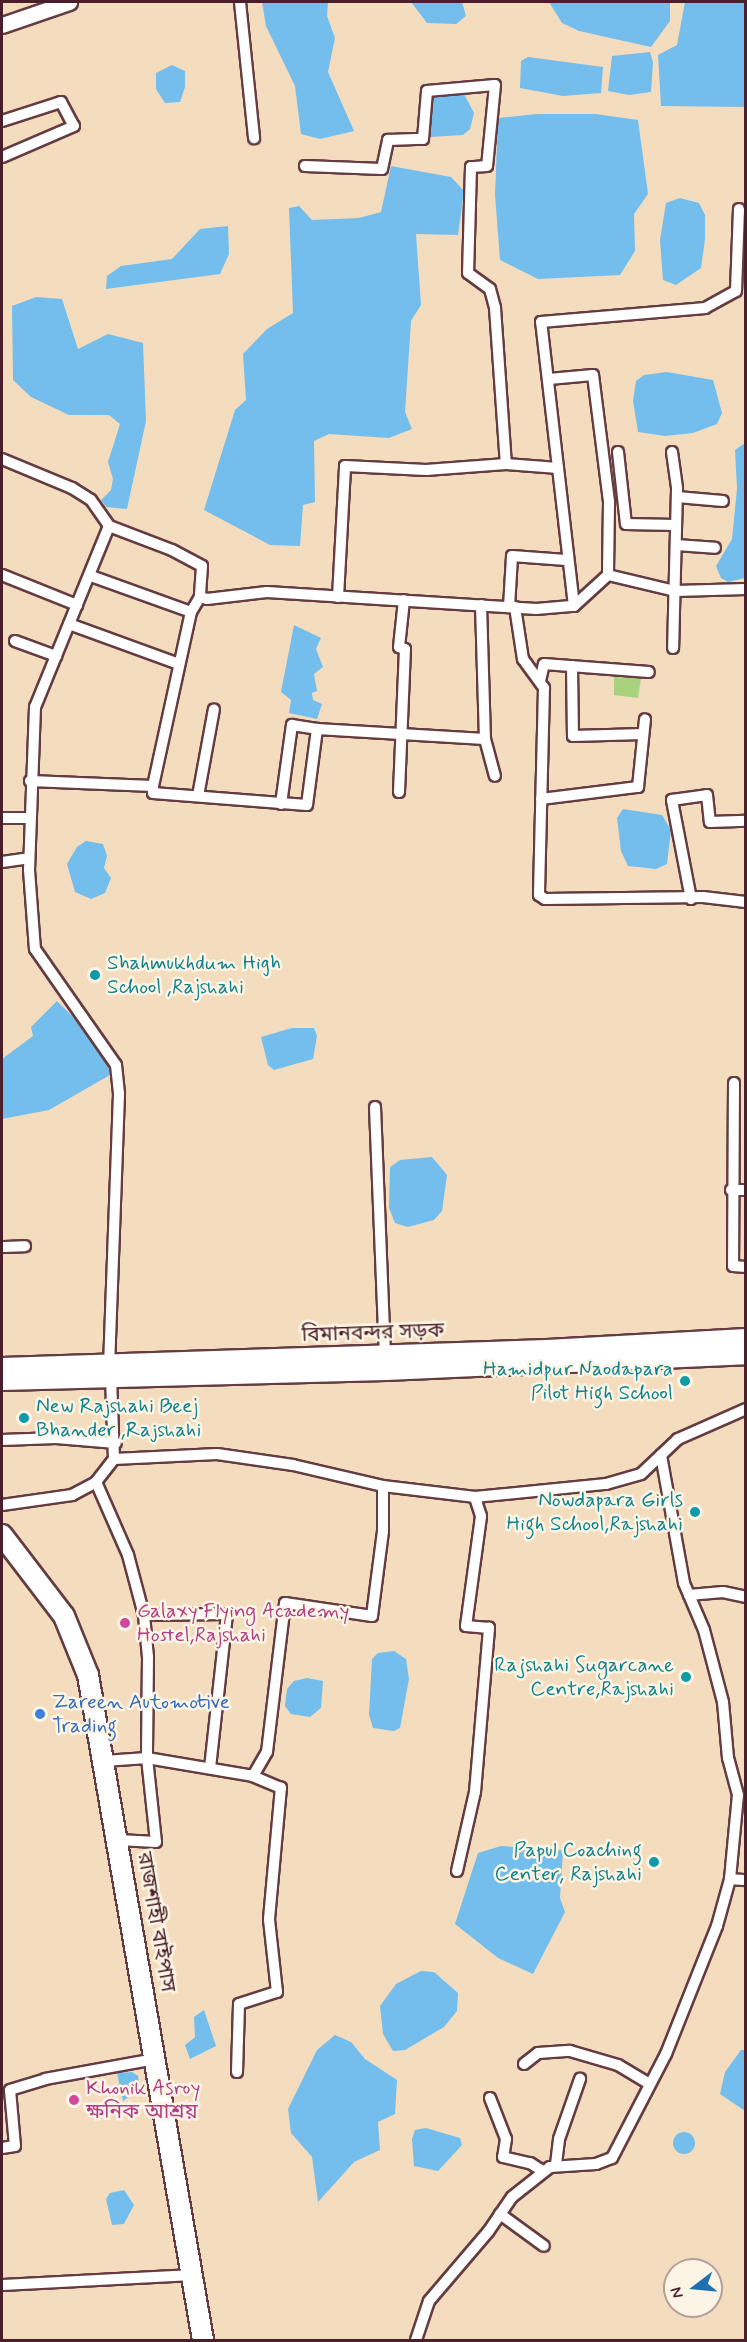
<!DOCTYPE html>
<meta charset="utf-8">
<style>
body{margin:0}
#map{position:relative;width:747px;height:2342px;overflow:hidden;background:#f4ddbe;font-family:Mynerve,"Noto Sans Bengali",sans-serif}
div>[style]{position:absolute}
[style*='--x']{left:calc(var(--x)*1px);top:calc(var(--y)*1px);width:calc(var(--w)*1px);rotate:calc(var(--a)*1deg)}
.green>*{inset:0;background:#a8d27e}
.water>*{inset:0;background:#73beed}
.round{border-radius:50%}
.roads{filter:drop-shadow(2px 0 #643c41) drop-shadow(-2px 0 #643c41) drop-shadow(0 2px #643c41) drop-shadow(0 -2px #643c41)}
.street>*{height:10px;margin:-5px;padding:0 5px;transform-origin:5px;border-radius:5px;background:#fff}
.secondary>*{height:15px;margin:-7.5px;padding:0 7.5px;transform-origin:7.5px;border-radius:7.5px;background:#fff}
.primary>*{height:18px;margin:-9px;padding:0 9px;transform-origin:9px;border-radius:9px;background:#fff}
.highway>*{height:20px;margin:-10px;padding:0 10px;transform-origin:10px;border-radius:10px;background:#fff}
.dots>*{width:16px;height:16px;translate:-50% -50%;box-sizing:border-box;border:3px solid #fcf5e5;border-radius:50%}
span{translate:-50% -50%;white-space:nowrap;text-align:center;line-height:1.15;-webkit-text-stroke:5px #fcf5e5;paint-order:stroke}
.culture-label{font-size:21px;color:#0d838f}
.left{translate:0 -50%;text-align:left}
.right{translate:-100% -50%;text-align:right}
.street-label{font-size:21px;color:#4a1f2b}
.hotel-label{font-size:21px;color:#b23c85}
.shop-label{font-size:21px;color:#366cbe}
.frame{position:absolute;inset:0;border:3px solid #4a1f2b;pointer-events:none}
.north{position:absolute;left:663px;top:2258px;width:60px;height:60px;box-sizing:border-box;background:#fcf5e5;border:2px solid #b59f9b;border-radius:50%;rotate:254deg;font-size:16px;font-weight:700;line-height:24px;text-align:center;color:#4a1f2b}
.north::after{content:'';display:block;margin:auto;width:21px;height:27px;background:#1f6fb2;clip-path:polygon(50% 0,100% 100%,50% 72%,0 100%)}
</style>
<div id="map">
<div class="green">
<div style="clip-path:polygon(614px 677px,641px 678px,638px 698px,614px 695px)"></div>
</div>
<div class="water">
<div style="clip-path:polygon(262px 2px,328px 2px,327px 16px,335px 38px,328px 72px,354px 131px,320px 139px,301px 134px,295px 86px,266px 26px)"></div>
<div style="clip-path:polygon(411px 2px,462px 2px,466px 16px,456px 24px,427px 23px)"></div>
<div style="clip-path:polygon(549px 2px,670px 2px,670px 21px,651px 47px,579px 31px,562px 23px)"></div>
<div style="clip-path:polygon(685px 2px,745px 2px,745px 107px,661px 106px,658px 55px,677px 45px)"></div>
<div style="clip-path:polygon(650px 52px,653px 62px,651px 92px,629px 95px,608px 91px,612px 56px)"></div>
<div style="clip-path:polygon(528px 57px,603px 67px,601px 93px,563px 96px,520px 88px,521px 61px)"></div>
<div style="clip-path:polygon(172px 65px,185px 71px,185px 87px,180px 102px,165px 103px,156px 89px,156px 73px)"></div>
<div style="clip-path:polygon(463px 92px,474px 113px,470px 129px,463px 135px,430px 137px,429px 106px,435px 97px)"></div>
<div style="clip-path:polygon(537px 114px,596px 114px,638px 120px,648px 194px,634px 214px,635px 251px,620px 275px,538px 279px,500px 260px,495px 195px,498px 118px)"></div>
<div style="clip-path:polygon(391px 166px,451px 177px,464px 191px,458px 235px,416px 234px,421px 305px,411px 321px,405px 412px,412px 429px,389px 438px,329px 434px,314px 441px,315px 502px,303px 505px,300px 546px,270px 545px,204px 510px,235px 410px,246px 400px,243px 354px,267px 329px,293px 313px,289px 208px,299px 206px,312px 220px,359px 218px,381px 212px)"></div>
<div style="clip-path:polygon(680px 198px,699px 203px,705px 215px,705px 239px,701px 268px,676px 285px,663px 280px,660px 240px,666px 203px)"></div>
<div style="clip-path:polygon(228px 226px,229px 254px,220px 274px,106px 289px,107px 276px,121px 266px,172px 259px,200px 229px)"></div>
<div style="clip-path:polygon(36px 297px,62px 299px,78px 349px,108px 334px,143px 343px,146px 421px,127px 509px,106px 507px,101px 500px,111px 490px,113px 479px,108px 462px,120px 424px,109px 415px,69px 415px,31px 397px,13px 380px,12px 306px)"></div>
<div style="clip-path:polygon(667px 372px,713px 380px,722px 413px,717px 424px,693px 433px,665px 436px,638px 432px,633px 401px,636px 381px,644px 375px)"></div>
<div style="clip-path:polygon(745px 443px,745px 578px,728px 582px,721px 578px,716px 566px,732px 539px,737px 489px,735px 450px)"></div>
<div style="clip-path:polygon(294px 625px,321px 638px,316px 649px,323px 667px,314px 674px,317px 691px,312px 693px,313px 700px,322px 704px,317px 719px,289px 713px,291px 700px,281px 692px)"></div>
<div style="clip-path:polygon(623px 809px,662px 815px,671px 830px,667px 864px,656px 869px,628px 866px,621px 851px,617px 818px)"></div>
<div style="clip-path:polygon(86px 841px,103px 844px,107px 856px,104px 868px,111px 878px,105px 893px,91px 899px,75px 892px,67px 864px,77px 847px)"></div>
<div style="clip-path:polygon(57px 1001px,77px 1021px,108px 1065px,110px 1075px,49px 1110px,2px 1119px,2px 1059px,33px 1036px,31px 1027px)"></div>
<div style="clip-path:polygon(292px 1028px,314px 1028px,317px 1036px,313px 1059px,274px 1070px,268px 1065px,261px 1037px)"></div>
<div style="clip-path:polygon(432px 1157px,447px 1175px,442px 1211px,434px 1220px,408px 1227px,395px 1223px,389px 1208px,390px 1167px,400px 1160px)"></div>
<div style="clip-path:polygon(394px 1651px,406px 1659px,409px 1679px,400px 1728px,394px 1731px,373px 1728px,369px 1715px,372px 1659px,378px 1653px)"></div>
<div style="clip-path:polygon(307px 1678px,323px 1681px,321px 1708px,310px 1717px,291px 1714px,285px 1706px,287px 1689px,294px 1681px)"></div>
<div style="clip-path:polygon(501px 1846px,563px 1850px,560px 1898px,565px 1912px,533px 1974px,498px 1958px,455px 1924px,478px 1853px)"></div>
<div style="clip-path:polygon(421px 1971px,434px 1972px,458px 1993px,457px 2011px,444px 2027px,405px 2050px,393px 2051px,383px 2034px,380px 2006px,396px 1984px)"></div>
<div style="clip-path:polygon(204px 2010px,216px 2046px,190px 2059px,185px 2045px,195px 2037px,194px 2017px)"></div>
<div style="clip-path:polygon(335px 2035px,351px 2042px,365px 2059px,397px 2080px,395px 2114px,378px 2122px,380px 2150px,354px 2162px,318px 2202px,312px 2157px,291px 2133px,288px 2109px,317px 2050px)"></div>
<div style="clip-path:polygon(741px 2050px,745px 2050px,745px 2111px,720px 2094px,725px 2072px)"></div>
<div style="clip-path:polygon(132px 2072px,138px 2076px,140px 2089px,123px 2101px,117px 2073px)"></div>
<div style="clip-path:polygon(426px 2128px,460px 2138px,462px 2145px,438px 2171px,414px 2166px,412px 2139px,415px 2130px)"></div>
<div class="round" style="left:673px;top:2132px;width:22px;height:22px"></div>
<div style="clip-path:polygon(124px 2190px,134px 2205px,124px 2224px,112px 2225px,106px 2199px,110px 2193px)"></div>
</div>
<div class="roads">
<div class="street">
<div style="--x:240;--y:2;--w:137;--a:84.1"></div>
<div style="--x:2;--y:121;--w:62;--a:-17.9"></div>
<div style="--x:61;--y:102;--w:27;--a:62"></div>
<div style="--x:74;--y:126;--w:78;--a:156.7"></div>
<div style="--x:305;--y:166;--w:77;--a:2.2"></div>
<div style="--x:382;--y:169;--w:30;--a:-78"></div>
<div style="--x:388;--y:140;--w:35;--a:-2"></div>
<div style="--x:423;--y:139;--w:48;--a:-85.2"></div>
<div style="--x:427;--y:91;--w:68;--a:-5"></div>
<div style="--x:495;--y:85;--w:81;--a:95.6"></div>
<div style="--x:487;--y:166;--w:16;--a:176"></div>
<div style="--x:471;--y:167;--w:106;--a:91.6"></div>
<div style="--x:468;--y:273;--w:27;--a:36"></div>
<div style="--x:490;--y:289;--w:20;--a:75"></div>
<div style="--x:495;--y:308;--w:156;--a:86"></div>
<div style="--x:549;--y:379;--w:44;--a:-5.2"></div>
<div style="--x:593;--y:375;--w:128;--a:82.8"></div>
<div style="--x:609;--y:502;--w:73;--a:90.8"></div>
<div style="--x:618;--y:452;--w:72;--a:83.7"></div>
<div style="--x:626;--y:524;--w:50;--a:1.1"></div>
<div style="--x:672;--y:452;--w:37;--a:82"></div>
<div style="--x:677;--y:489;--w:159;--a:91.4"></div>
<div style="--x:2;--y:459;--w:76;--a:22.5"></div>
<div style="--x:72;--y:488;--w:22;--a:32"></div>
<div style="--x:91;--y:500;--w:32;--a:55"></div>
<div style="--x:109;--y:526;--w:67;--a:20.9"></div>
<div style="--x:172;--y:550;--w:34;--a:28"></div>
<div style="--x:202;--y:566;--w:31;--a:94"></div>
<div style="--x:200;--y:597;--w:7;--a:16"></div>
<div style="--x:207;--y:599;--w:60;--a:-6.7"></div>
<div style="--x:267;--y:592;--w:270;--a:3.6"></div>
<div style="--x:536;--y:609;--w:38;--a:-5"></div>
<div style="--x:574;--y:606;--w:46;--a:-42.4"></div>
<div style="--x:608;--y:575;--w:69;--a:13.4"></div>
<div style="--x:675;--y:591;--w:71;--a:-1.6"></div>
<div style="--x:677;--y:497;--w:46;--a:5"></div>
<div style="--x:109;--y:526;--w:196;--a:112.2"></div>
<div style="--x:35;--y:707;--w:163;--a:92.1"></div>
<div style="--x:29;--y:870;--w:79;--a:85.7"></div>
<div style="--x:35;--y:949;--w:141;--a:55.1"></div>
<div style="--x:116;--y:1065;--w:29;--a:84"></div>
<div style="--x:119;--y:1094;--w:270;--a:92.1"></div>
<div style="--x:676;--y:545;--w:39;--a:4"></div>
<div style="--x:2;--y:575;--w:81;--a:21.8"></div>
<div style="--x:91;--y:576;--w:106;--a:19.8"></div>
<div style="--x:338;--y:597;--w:131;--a:-86.9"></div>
<div style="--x:345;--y:466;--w:81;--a:2.8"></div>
<div style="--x:426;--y:470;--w:80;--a:-4.3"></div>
<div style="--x:506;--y:464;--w:52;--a:4.4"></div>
<div style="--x:481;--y:605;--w:134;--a:88.3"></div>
<div style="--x:485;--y:739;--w:38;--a:75"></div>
<div style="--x:574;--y:606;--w:286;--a:-96.6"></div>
<div style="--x:541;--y:322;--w:165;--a:-4.9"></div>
<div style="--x:705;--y:308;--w:35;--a:-29"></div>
<div style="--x:736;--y:291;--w:82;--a:-87.9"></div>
<div style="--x:509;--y:607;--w:51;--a:-86.6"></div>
<div style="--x:512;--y:556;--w:54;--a:4.2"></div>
<div style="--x:515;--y:607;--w:53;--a:81.3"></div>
<div style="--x:523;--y:659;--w:36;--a:54"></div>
<div style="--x:544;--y:688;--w:207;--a:91.4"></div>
<div style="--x:539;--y:895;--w:7;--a:34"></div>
<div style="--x:545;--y:899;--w:158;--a:-0.7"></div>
<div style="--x:703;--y:897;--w:43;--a:6.6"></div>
<div style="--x:69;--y:624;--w:117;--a:20"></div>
<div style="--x:15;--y:641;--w:44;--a:20.1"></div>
<div style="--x:572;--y:666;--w:70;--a:89.2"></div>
<div style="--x:573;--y:736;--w:70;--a:-1.6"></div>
<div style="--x:540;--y:681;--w:17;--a:-77"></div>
<div style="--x:544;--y:664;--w:105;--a:4.4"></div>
<div style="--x:30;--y:781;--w:123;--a:2.3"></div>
<div style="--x:153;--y:786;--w:178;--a:-77.7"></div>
<div style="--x:191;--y:612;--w:17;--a:-59"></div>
<div style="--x:153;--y:786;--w:7;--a:90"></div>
<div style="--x:153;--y:793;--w:154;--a:4.5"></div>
<div style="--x:307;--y:805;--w:77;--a:-82.5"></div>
<div style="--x:317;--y:729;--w:168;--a:3.4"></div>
<div style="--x:399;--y:792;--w:143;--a:-87.6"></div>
<div style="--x:405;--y:649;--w:6;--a:-162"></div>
<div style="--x:399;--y:647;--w:47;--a:-83.9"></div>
<div style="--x:198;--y:796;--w:88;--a:-79.6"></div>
<div style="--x:541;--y:799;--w:98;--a:-7.1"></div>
<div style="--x:638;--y:787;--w:68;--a:-84.1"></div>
<div style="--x:281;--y:804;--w:80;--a:-82.1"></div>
<div style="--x:292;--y:725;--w:25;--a:9"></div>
<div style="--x:2;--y:818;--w:28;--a:0"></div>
<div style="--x:2;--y:862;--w:27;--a:-8"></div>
<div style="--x:691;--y:899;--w:101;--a:-100.9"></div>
<div style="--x:672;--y:800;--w:35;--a:-8"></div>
<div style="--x:707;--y:795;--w:27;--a:84"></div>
<div style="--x:710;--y:822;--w:36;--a:-2"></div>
<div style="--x:734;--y:1083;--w:183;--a:90.3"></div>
<div style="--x:733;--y:1266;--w:13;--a:4"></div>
<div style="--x:375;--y:1107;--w:248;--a:87.7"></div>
<div style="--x:731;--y:1190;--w:15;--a:0"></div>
<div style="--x:2;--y:1247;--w:23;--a:-2"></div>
<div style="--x:2;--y:1440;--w:54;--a:-2.1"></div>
<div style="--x:56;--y:1438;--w:60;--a:4.8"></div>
<div style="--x:114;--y:1459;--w:103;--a:-2.8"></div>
<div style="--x:217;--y:1454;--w:77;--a:8.2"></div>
<div style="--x:293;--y:1465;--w:92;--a:13.1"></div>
<div style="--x:383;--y:1486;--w:93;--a:6.8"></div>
<div style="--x:475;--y:1497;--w:132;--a:-5.7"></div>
<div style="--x:606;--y:1484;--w:36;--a:-16"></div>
<div style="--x:641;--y:1474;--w:51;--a:-43.4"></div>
<div style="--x:678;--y:1439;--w:74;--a:-23.8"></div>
<div style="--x:96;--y:1482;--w:80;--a:66.3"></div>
<div style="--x:128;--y:1555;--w:62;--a:75.1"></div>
<div style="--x:144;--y:1615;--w:42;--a:84.6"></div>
<div style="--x:148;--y:1657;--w:101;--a:90.6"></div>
<div style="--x:147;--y:1758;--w:84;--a:83.9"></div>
<div style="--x:156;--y:1842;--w:38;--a:-177"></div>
<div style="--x:2;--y:1505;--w:71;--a:-8.1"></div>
<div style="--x:72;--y:1495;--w:27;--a:-28"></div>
<div style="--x:96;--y:1482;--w:29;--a:-52"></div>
<div style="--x:114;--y:1459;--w:80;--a:-92.1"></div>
<div style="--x:689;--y:1595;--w:34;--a:-5"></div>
<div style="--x:723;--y:1592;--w:24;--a:12"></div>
<div style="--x:144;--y:1615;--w:83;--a:-0.7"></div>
<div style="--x:227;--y:1614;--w:155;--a:96.3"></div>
<div style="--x:104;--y:1761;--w:43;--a:-4"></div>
<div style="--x:147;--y:1758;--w:108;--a:9.6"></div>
<div style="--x:253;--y:1776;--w:28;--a:-60"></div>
<div style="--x:267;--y:1752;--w:150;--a:-83.1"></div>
<div style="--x:285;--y:1603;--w:88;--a:8.5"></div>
<div style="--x:372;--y:1616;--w:86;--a:-82.6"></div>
<div style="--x:383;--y:1531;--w:45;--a:-90"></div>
<div style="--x:457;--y:1871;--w:81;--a:-77.2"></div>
<div style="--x:475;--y:1792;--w:165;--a:-85.1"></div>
<div style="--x:489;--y:1628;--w:23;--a:-175"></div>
<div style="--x:466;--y:1626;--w:111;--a:-82.2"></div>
<div style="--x:481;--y:1516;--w:20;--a:-108"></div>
<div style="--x:730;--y:1879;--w:16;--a:4"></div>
<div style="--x:524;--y:2064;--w:18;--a:-38"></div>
<div style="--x:538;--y:2053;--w:32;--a:-4"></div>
<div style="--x:570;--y:2051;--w:50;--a:16.3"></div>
<div style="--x:618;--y:2065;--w:37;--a:31"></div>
<div style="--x:237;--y:2072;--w:68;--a:-88.3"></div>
<div style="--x:239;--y:2004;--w:40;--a:-18"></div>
<div style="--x:277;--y:1992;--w:73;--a:-96.3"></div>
<div style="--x:269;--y:1919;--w:132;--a:-84.8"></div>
<div style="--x:281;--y:1788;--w:30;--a:-157"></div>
<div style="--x:490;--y:2098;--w:44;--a:68.7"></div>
<div style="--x:506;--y:2139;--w:18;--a:99"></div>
<div style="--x:503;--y:2157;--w:28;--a:13"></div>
<div style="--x:530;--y:2163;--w:15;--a:32"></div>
<div style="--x:2;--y:2148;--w:13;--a:-9"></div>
<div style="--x:15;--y:2146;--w:56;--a:-95.1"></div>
<div style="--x:10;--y:2090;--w:37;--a:-17"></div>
<div style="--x:45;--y:2079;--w:112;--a:-10.3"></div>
<div style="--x:556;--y:2164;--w:25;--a:-83"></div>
<div style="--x:559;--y:2139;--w:64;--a:-70.7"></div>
<div style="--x:500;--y:2214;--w:54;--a:36"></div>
<div style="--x:2;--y:2285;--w:191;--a:-3"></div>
<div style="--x:416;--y:2340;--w:41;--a:-71.6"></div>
<div style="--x:429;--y:2301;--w:91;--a:-49.5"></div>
<div style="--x:488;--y:2232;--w:42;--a:-55.6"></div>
<div style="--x:512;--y:2197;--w:48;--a:-38.3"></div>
<div style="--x:550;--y:2167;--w:46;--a:-3.7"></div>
<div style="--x:596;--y:2164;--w:17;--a:-21"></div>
<div style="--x:612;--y:2158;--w:117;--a:-62.6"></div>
<div style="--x:666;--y:2054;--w:138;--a:-68.3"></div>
<div style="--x:717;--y:1926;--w:49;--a:-74.5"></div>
<div style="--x:730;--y:1879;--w:84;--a:-84.6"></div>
<div style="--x:738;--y:1795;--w:38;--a:-105"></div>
<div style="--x:728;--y:1758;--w:56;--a:-95.1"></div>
<div style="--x:723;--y:1702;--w:74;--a:-104.8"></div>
<div style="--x:704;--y:1630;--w:51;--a:-113.1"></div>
<div style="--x:684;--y:1583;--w:130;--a:-100.2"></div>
</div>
<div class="secondary">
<div style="--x:2;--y:25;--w:71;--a:-18.9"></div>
</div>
<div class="primary">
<div style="--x:2;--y:1367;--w:545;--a:-1.89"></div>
<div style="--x:547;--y:1349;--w:199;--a:-3.2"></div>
<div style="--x:2;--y:1381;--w:384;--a:-1.5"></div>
<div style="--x:386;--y:1371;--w:360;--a:-2.5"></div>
</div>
<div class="highway">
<div style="--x:2;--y:1535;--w:102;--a:52.6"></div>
<div style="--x:64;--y:1616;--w:64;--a:67.9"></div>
<div style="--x:88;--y:1675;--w:675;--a:80.19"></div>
</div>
</div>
<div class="dots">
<div style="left:95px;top:975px;background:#0f9aa8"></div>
<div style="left:685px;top:1381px;background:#0f9aa8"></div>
<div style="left:24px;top:1418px;background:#0f9aa8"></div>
<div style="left:695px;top:1512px;background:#0f9aa8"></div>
<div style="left:125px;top:1623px;background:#d1479c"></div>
<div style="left:686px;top:1677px;background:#0f9aa8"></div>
<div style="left:40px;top:1714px;background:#3f7fe0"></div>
<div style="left:654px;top:1862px;background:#0f9aa8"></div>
<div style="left:74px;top:2100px;background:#d1479c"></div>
</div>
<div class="culture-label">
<span class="left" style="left:107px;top:975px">Shahmukhdum High<br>School ,Rajshahi</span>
<span class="right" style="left:673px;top:1381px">Hamidpur Naodapara<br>Pilot High School</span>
<span class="left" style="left:36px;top:1418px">New Rajshahi Beej<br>Bhander ,Rajshahi</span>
<span class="right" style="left:683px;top:1512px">Nowdapara Girls<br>High School,Rajshahi</span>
<span class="right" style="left:674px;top:1677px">Rajshahi Sugarcane<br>Centre,Rajshahi</span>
<span class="right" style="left:642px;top:1862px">Papul Coaching<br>Center, Rajshahi</span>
</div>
<div class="street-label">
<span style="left:373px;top:1333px;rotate:-2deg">বিমানবন্দর সড়ক</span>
<span style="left:156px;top:1922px;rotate:80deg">রাজশাহী বাইপাস</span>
</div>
<div class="hotel-label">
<span class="left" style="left:137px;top:1623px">Galaxy Flying Academy<br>Hostel,Rajshahi</span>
<span class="left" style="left:86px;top:2100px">Khonik Asroy<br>ক্ষনিক আশ্রয়</span>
</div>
<div class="shop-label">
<span class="left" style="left:52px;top:1714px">Zareen Automotive<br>Trading</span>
</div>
<div class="frame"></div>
<div class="north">N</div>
</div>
